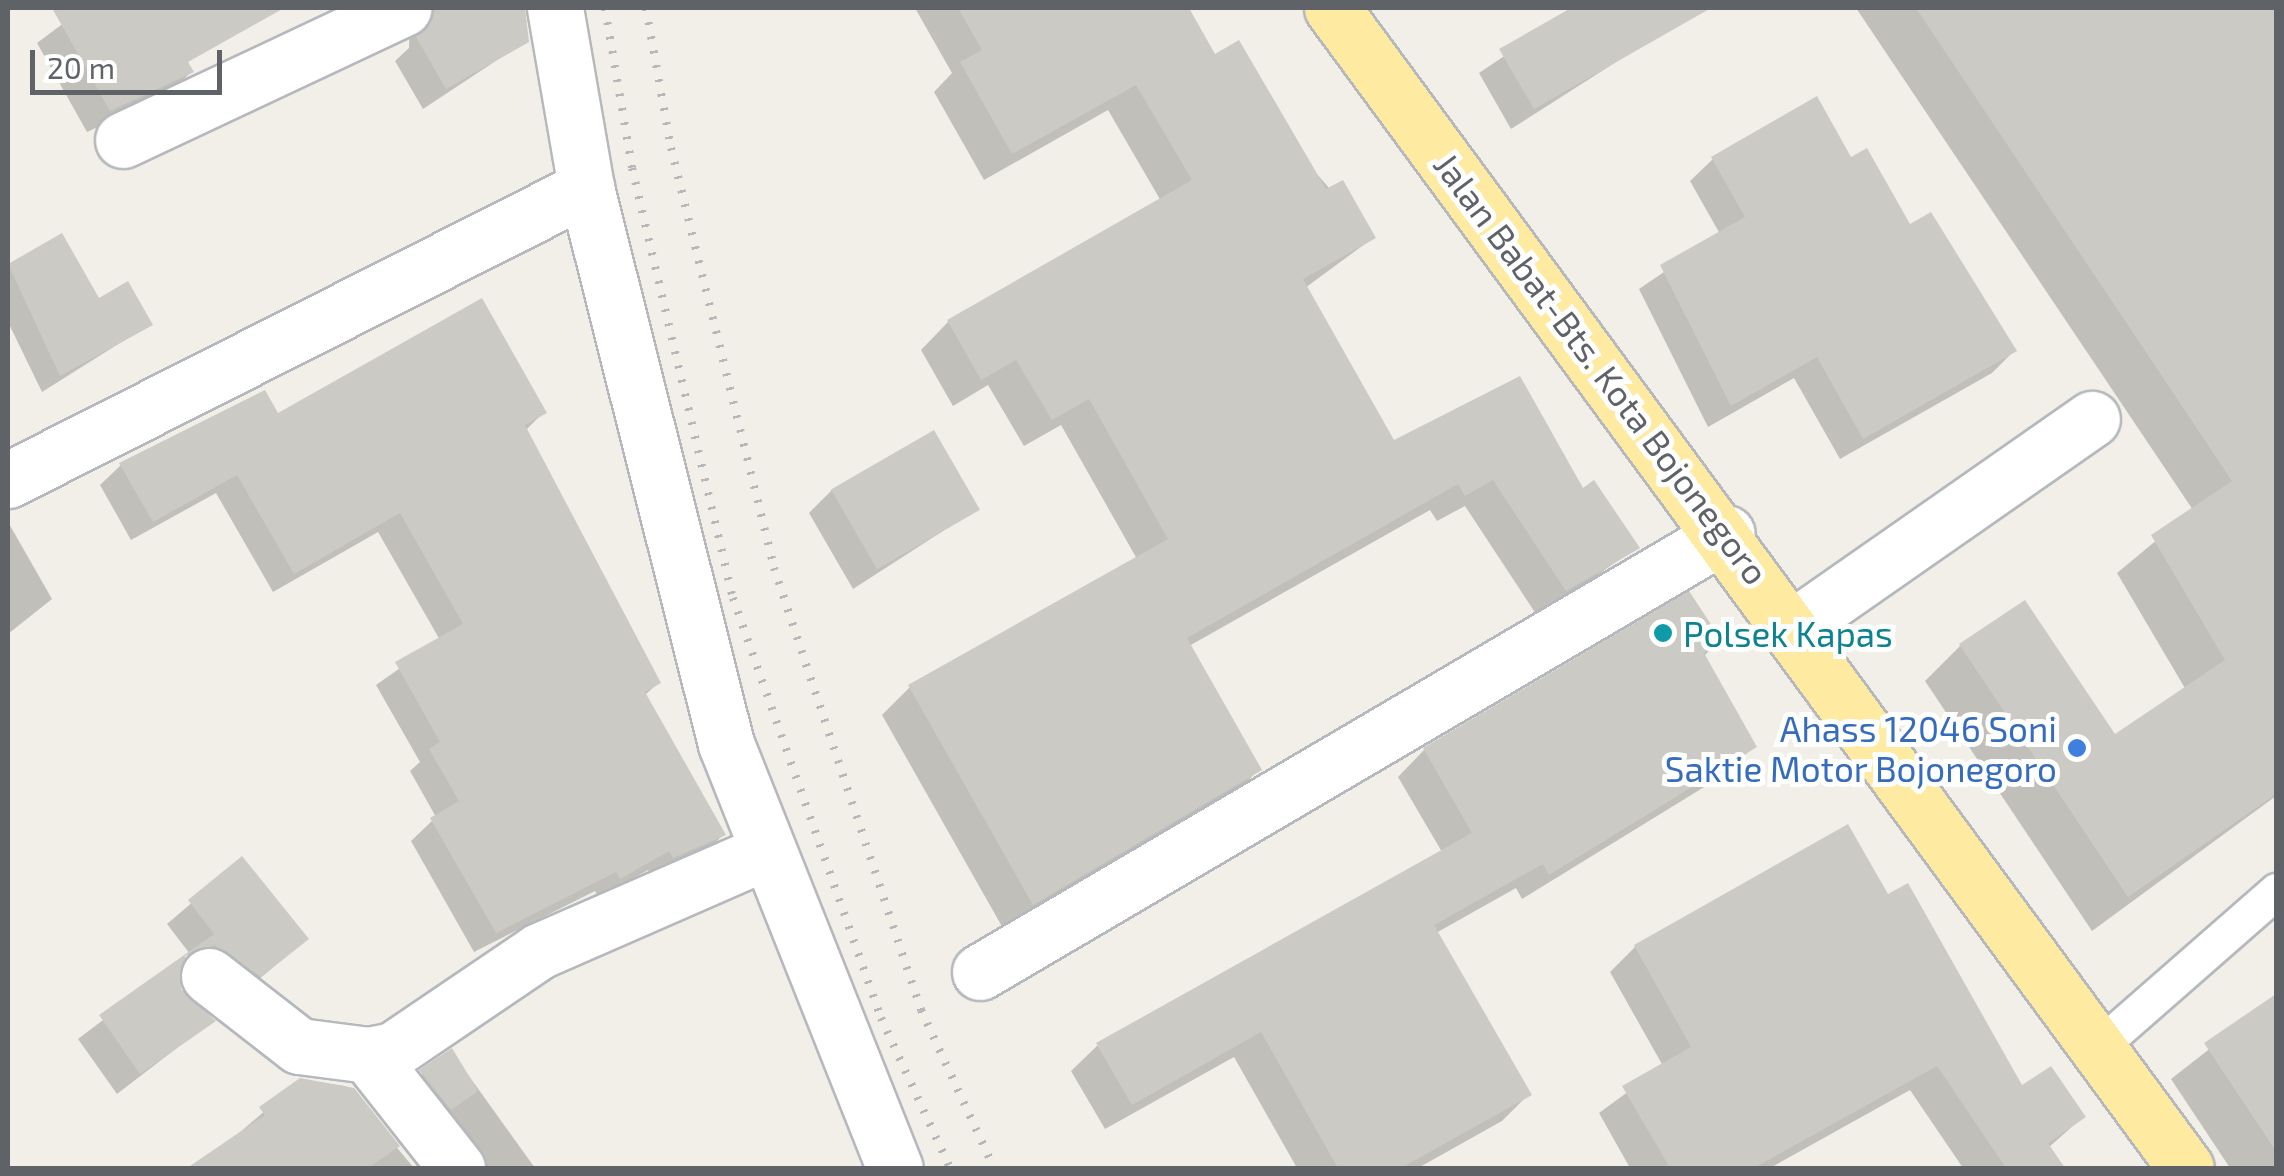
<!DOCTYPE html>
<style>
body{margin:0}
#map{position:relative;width:2284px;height:1176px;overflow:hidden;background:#f1efe8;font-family:"Exo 2",sans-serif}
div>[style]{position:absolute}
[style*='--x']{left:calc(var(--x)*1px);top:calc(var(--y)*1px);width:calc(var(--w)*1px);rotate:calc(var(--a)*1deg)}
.shadow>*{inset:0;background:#0003}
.building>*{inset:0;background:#cccac5;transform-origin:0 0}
.roads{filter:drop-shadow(2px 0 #b5b8bc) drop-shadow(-2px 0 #b5b8bc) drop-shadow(0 2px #b5b8bc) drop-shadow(0 -2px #b5b8bc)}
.service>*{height:35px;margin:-17.5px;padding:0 17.5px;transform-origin:17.5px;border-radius:17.5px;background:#fff}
.minor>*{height:55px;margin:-27.5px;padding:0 27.5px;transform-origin:27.5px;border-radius:27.5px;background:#fff}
.trunk>*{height:55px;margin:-27.5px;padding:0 27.5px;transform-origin:27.5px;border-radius:27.5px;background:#feeaa1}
.rail>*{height:8px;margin-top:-4px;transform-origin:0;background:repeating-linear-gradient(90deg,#b6b7b8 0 2.5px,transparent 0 14.5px)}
.dots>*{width:28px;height:28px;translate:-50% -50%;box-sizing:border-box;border:5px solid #fff;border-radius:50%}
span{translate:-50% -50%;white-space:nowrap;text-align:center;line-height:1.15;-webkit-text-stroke:10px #fff;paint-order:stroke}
.street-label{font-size:35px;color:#5f6368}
.culture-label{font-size:35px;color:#0d838f}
.left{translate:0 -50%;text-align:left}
.shop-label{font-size:35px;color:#366cbe}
.right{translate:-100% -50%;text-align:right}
.frame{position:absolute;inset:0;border:10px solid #5f6368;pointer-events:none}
.scale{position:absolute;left:30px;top:50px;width:192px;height:45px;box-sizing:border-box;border:5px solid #5f6368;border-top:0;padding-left:12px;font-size:30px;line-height:35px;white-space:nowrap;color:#5f6368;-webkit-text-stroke:8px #fff;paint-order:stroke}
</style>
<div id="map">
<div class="shadow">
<div style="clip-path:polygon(84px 8px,155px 8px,191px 72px,169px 94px,87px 132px,37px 43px)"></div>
<div style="clip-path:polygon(397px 8px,509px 8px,526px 41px,423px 109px,395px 61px,409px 48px,410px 17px)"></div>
<div style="clip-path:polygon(915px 8px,1186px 8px,1214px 57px,1373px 238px,1305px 288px,1393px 443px,1582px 492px,1637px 547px,1538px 617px,1465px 506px,1437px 521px,1430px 510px,1189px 646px,1259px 769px,1232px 797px,1004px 930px,882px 715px,910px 687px,1137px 559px,1061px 425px,1024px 446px,988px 385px,953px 406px,921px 350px,948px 322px,1161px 201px,1108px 110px,984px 180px,934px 92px,952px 73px)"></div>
<div style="clip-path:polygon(1576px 8px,1635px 8px,1652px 39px,1511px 129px,1479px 73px)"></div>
<div style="clip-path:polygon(1856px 8px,2276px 8px,2276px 796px,2092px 931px,1925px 681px,1960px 646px,2115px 738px,2186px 690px,2117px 573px,2193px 510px)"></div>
<div style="clip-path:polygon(1713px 159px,1909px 227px,2014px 351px,1992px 373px,1840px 459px,1794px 378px,1708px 427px,1639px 289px,1720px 234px,1690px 181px)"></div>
<div style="clip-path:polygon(61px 237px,98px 301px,150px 324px,42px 392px,8px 322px,8px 267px)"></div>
<div style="clip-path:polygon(544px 412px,525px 431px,658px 683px,644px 696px,723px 835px,703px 855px,652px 877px,648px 870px,599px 898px,595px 891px,474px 952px,411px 841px,436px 817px,410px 771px,420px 762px,376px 685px,440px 640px,378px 532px,273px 592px,216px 493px,131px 540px,100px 485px,121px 465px,277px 416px)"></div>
<div style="clip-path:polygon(832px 490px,977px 509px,853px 589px,809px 513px)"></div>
<div style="clip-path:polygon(8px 522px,52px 599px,8px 634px)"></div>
<div style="clip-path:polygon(1688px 595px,1719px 641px,1703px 657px,1753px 747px,1727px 773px,1522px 899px,1516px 888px,1436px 933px,1529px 1094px,1502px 1121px,1418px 1168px,1297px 1168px,1234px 1057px,1105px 1129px,1071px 1071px,1098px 1045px,1442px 852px,1398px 777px,1424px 750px)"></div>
<div style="clip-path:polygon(242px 860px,306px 939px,237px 998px,181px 970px,178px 990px,212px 1021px,117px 1094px,78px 1039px,190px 954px,167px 924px)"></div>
<div style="clip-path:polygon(1887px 897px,2021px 1089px,2083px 1117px,2048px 1148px,2062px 1168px,1963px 1168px,1910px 1090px,1770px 1168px,1630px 1168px,1599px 1113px,1663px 1066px,1610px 972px,1635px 947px)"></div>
<div style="clip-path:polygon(2276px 997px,2276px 1168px,2230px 1168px,2171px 1079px)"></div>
<div style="clip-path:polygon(451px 1051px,535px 1168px,464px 1168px,403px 1090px)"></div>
<div style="clip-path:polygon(301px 1080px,345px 1086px,414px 1168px,198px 1168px)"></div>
</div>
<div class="building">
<div style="clip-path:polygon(52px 8px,284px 8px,188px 62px,194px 72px,110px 111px)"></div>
<div style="clip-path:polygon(435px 8px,525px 8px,529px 42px,446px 89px,416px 37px)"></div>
<div style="clip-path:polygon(958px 8px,1189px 8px,1215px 54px,1239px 40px,1326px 189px,1343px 180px,1376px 238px,1303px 279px,1394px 440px,1520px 376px,1583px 488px,1594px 480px,1640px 548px,1566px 591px,1493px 480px,1465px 496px,1458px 484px,1187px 638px,1262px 770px,1033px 905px,908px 685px,1168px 539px,1089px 399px,1052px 420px,1016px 360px,981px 380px,947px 320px,1192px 180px,1136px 85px,1012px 154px,960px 62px,982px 50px)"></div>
<div style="clip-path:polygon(1571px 8px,1711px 8px,1534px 109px,1499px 49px)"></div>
<div style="clip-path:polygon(1916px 8px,2276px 8px,2276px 794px,2128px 897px,1959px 644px,2025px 600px,2115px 734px,2225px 660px,2151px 535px,2232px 481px)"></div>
<div style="clip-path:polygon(1817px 96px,1851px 157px,1867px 148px,1910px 224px,1931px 212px,2017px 351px,1863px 439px,1817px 357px,1731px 406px,1660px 265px,1745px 217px,1711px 157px)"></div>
<div style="clip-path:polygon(62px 233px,99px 298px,128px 281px,153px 325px,60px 376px,8px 264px)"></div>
<div style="clip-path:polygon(482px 298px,547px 413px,525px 425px,661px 683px,645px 692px,726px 835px,673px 858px,669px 851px,620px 879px,616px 872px,496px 933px,430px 818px,459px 801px,429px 749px,440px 742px,395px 662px,463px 624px,400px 513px,294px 574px,237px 475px,153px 522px,119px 463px,265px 390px,278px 413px)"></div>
<div style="left:934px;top:430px;width:92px;height:119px;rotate:60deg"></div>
<div style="clip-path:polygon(1689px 591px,1722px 641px,1704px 653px,1757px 747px,1549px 875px,1543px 864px,1434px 925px,1532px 1095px,1401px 1168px,1338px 1168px,1261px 1032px,1132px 1105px,1096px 1043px,1472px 833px,1423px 748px)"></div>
<div style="clip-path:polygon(1848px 824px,1888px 894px,1908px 883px,2022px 1085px,2051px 1066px,2086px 1117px,2048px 1143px,2065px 1168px,2006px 1168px,1937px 1066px,1754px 1168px,1670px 1168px,1622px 1086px,1691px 1047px,1634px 945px)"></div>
<div style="clip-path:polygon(242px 856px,309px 939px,261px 977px,214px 945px,185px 956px,181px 989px,216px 1021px,140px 1074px,99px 1015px,214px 934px,188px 900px)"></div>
<div style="clip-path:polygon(2276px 994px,2276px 1151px,2204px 1043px)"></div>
<div style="clip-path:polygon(452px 1048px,478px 1091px,451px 1110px,419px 1070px)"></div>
<div style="clip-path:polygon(300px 1078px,354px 1088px,400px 1146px,368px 1168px,187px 1168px,265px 1115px,259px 1107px)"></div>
</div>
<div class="roads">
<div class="service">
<div style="--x:2098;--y:1047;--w:237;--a:-41.2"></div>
</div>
<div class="minor">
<div style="--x:555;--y:8;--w:183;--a:80.2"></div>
<div style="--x:586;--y:188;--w:573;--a:75.87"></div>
<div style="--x:726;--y:744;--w:456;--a:68.3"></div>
<div style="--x:123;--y:140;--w:310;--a:-25.2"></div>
<div style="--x:8;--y:480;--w:648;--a:-26.8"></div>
<div style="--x:1795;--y:626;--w:362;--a:-34.9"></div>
<div style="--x:980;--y:972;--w:866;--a:-30.44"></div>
<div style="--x:209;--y:976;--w:114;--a:37.9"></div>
<div style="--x:299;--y:1046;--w:70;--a:7.4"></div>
<div style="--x:368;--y:1055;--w:25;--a:-11"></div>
<div style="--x:393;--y:1050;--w:176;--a:-34.1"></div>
<div style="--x:539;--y:951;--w:250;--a:-23.6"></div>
<div style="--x:368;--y:1055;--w:144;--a:51.8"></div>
</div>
<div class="trunk">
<div style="--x:1332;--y:8;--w:1440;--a:53.64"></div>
</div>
</div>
<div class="rail">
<div style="--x:605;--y:8;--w:162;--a:80.4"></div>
<div style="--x:632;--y:168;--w:442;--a:76.8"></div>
<div style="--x:733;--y:598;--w:445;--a:70.6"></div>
<div style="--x:881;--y:1018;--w:165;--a:65.3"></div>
<div style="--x:646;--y:8;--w:142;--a:79.9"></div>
<div style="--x:671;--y:148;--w:432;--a:76.2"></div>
<div style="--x:774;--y:568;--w:466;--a:71.6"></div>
<div style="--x:921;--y:1010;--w:174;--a:65.2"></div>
</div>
<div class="dots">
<div style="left:1663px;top:633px;background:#0f9aa8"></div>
<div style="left:2077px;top:748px;background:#3f7fe0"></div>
</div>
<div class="street-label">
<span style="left:1602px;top:368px;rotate:53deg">Jalan Babat-Bts. Kota Bojonegoro</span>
</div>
<div class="culture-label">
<span class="left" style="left:1683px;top:633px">Polsek Kapas</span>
</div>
<div class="shop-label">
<span class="right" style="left:2057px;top:748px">Ahass 12046 Soni<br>Saktie Motor Bojonegoro</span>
</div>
<div class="frame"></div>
<div class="scale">20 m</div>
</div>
